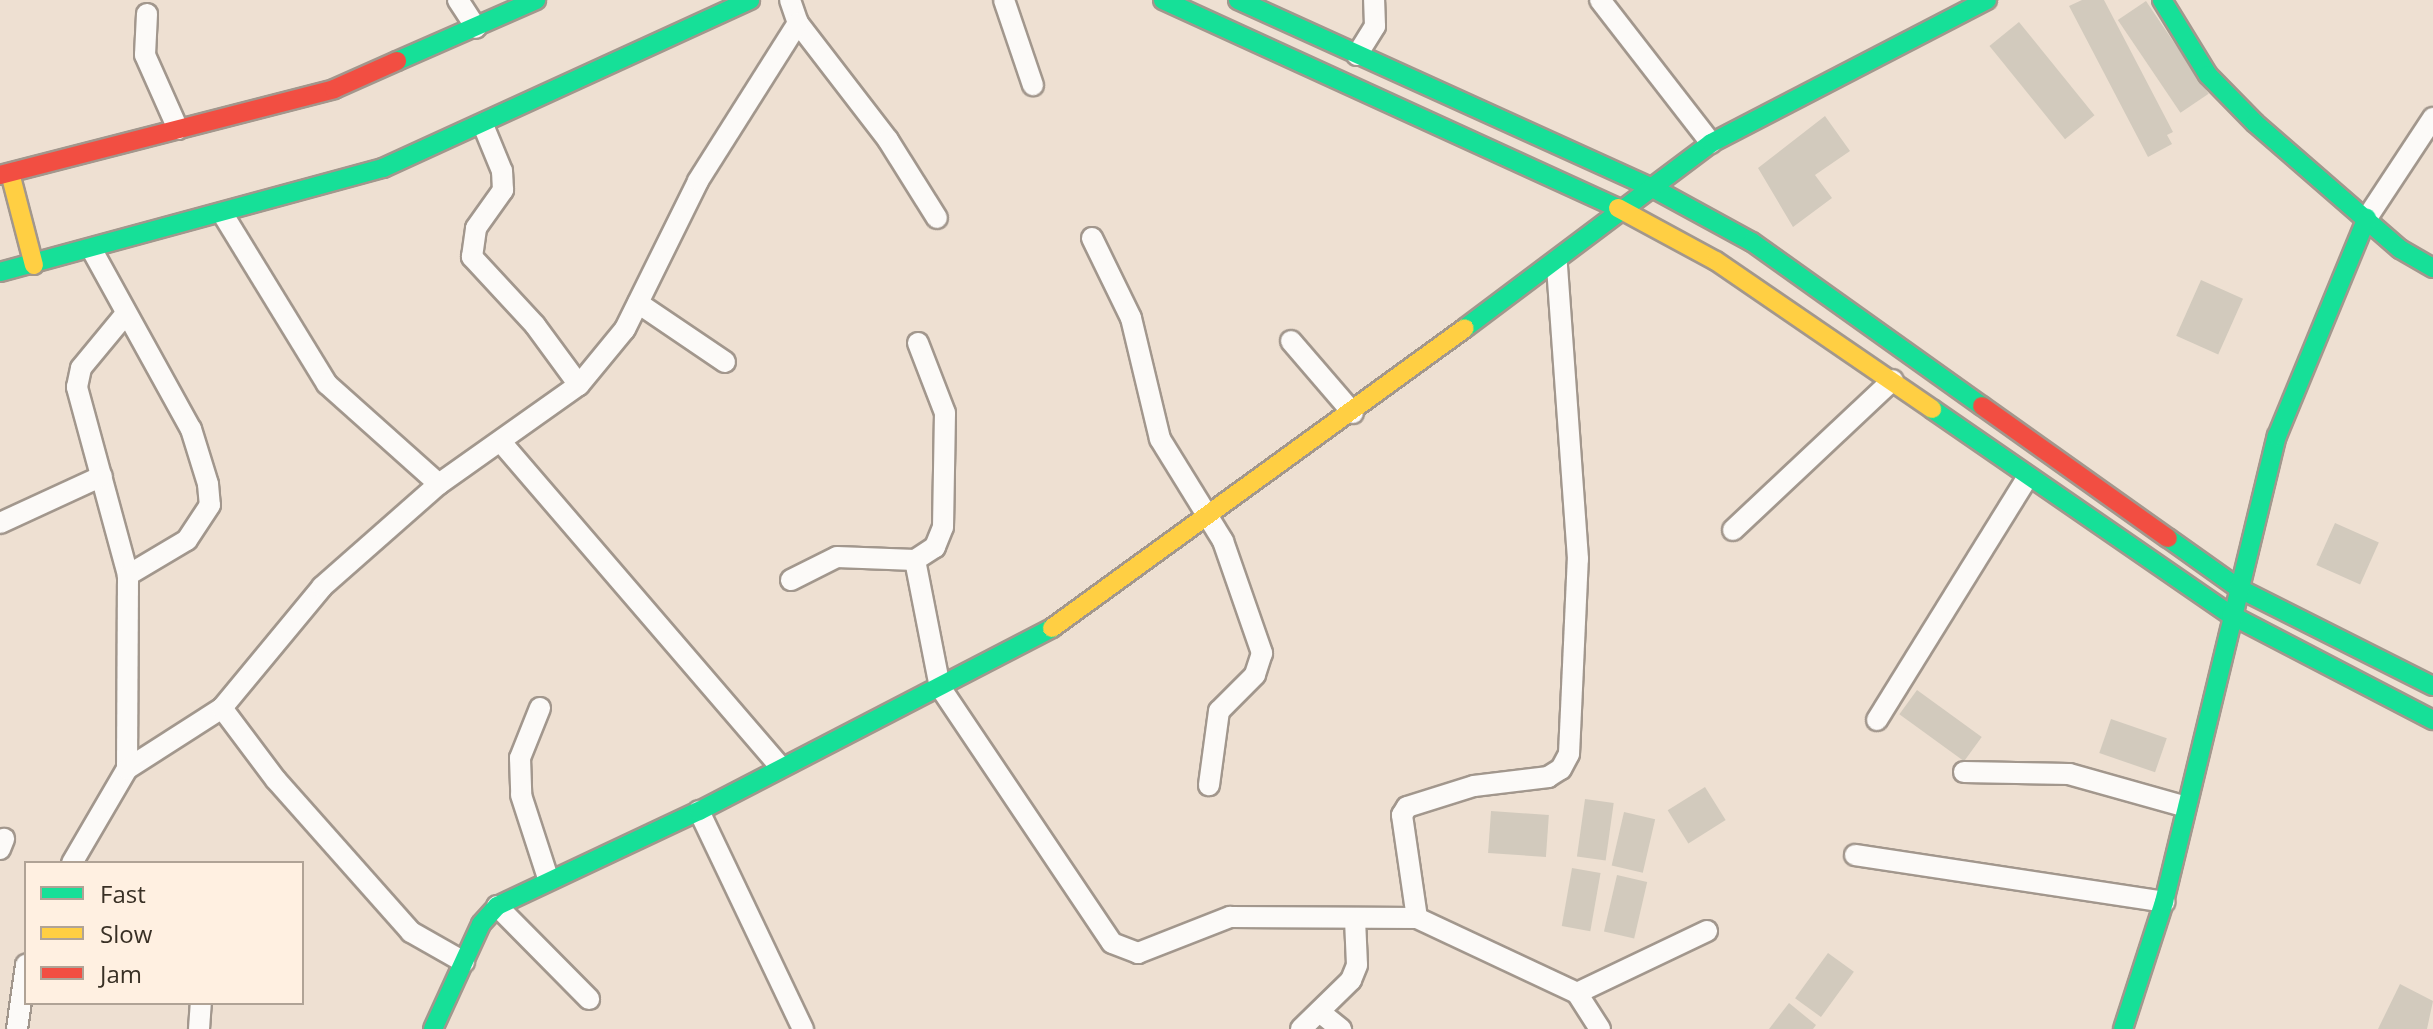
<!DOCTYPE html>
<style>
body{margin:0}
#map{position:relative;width:2433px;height:1029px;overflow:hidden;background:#eee0d2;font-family:"Open Sans",sans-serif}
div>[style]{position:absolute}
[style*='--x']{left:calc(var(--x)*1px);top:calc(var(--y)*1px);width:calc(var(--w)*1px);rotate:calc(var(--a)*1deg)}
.building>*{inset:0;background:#d2cabd;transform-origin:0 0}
.roads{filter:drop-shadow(2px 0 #a2978d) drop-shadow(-2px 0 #a2978d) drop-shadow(0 2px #a2978d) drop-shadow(0 -2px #a2978d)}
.street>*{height:20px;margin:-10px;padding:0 10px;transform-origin:10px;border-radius:10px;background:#fcfaf8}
.fast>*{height:18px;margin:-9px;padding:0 9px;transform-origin:9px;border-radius:9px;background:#16e098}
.slow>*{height:18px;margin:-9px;padding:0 9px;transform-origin:9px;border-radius:9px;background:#ffcf43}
.jam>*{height:18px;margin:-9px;padding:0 9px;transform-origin:9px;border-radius:9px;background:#f24e42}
span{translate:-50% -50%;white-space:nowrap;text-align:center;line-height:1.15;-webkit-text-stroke:7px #fff0e1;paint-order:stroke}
.legend{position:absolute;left:24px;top:861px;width:280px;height:144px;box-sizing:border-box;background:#fff0e1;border:2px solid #b0a396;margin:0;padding:10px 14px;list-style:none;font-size:24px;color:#393025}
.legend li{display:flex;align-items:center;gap:16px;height:40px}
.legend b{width:40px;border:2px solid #b0a396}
</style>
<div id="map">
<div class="building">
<div style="clip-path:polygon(2082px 0,2104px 0,2173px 132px,2167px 135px,2172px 144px,2148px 157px,2069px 6px)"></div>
<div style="left:2146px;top:1px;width:112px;height:34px;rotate:56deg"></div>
<div style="left:2019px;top:22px;width:120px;height:38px;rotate:51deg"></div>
<div style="clip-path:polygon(1825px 116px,1850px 151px,1815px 175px,1832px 198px,1793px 227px,1758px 168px)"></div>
<div style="left:2201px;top:280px;width:46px;height:61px;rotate:24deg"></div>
<div style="left:2335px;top:523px;width:48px;height:46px;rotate:24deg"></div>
<div style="left:1917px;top:690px;width:80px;height:30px;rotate:36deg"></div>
<div style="left:2111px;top:719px;width:59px;height:36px;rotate:19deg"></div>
<div style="left:1705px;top:787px;width:39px;height:44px;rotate:58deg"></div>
<div style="left:1585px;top:799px;width:29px;height:58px;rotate:8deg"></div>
<div style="left:1491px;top:811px;width:58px;height:42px;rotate:4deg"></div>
<div style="left:1624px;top:812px;width:32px;height:55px;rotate:13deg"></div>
<div style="left:1572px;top:868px;width:29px;height:59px;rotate:10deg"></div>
<div style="left:1617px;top:875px;width:31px;height:58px;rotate:13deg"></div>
<div style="left:1828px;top:953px;width:32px;height:56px;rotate:36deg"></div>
<div style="clip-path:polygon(2400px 984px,2433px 1001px,2427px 1029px,2378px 1029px)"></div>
<div style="clip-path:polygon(1789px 1003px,1816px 1025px,1813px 1029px,1769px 1029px)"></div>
</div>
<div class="roads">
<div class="street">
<div style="--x:458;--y:0;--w:33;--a:57"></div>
<div style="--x:790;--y:0;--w:24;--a:71"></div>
<div style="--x:798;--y:23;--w:148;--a:52.4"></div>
<div style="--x:888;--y:140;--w:92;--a:57.9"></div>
<div style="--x:1004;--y:0;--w:90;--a:71.2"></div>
<div style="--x:1600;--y:0;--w:181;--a:52.2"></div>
<div style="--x:147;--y:14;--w:41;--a:92.8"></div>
<div style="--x:145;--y:55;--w:81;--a:66"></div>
<div style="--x:1357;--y:55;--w:34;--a:-58"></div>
<div style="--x:1375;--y:26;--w:26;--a:-92"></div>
<div style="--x:224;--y:216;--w:197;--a:58.5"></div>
<div style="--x:327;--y:384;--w:150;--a:41.8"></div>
<div style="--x:2367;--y:218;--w:120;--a:-56.6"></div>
<div style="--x:1092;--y:238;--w:89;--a:64"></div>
<div style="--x:1131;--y:318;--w:124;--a:76.5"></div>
<div style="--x:1160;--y:439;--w:120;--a:58.3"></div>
<div style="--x:1223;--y:541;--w:119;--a:70.8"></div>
<div style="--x:1262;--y:653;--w:23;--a:108"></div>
<div style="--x:1255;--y:675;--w:51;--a:135"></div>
<div style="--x:1219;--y:711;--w:75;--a:97.7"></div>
<div style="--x:92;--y:250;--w:205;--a:61.1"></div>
<div style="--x:191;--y:429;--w:58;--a:72.8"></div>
<div style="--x:208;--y:484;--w:21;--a:85"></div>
<div style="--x:210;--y:505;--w:42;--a:123.3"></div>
<div style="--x:187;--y:540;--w:69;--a:149.3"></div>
<div style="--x:128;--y:575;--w:195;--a:-105.2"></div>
<div style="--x:77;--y:387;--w:19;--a:-78"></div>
<div style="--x:81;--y:368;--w:67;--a:-50.4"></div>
<div style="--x:638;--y:303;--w:105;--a:34.1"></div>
<div style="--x:1291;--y:341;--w:95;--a:49.3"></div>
<div style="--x:918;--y:343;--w:75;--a:68.9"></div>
<div style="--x:945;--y:413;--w:114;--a:91"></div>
<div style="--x:943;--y:527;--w:22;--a:112"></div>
<div style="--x:935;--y:547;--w:24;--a:147"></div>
<div style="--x:915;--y:560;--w:129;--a:78.9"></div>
<div style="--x:940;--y:687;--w:308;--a:56.1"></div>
<div style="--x:1112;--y:943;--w:28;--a:21"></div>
<div style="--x:1138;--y:953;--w:99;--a:-21.4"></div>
<div style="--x:1230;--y:917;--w:187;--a:0.3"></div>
<div style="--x:1417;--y:918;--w:177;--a:25.1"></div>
<div style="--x:579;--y:385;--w:72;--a:-50.6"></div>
<div style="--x:625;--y:329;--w:165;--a:-63.7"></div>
<div style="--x:698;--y:181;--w:187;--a:-57.7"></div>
<div style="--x:501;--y:442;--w:426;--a:49.3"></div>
<div style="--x:0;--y:523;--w:112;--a:-24.7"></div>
<div style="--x:1733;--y:530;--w:219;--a:-43.2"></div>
<div style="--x:791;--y:580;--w:51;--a:-26.6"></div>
<div style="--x:837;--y:557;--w:78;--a:2.2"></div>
<div style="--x:540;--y:708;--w:54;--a:111.8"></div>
<div style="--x:520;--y:758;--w:37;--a:88"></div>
<div style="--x:521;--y:795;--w:87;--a:72"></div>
<div style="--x:1877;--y:720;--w:285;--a:-58.2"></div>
<div style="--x:127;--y:769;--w:194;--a:-89.7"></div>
<div style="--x:1964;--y:772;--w:105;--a:1.1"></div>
<div style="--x:2069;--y:774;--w:118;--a:15.7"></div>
<div style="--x:699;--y:811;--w:242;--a:64.5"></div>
<div style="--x:0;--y:849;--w:11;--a:-68"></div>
<div style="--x:1855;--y:855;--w:313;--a:8.6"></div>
<div style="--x:72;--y:863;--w:109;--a:-59.7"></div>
<div style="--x:127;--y:769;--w:113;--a:-32.7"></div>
<div style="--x:497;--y:906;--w:131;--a:45.3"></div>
<div style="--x:1417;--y:918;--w:104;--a:-98.3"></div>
<div style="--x:1402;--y:815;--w:9;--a:-58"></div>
<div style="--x:1407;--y:807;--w:70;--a:-17.4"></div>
<div style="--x:1474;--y:786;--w:75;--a:-6.9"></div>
<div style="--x:1548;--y:777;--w:15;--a:-32"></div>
<div style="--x:1561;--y:769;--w:17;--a:-62"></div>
<div style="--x:1569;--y:754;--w:195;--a:-87.4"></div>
<div style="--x:1578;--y:559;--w:297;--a:-94.1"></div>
<div style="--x:464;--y:962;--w:61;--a:-150.5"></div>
<div style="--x:411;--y:932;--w:203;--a:-131.6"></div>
<div style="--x:276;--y:780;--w:90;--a:-126.9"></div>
<div style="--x:222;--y:708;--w:157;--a:-50.4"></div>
<div style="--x:322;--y:587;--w:156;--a:-41.4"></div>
<div style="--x:439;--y:484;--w:171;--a:-35.3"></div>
<div style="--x:579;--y:385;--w:74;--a:-126.3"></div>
<div style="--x:535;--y:325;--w:93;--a:-132.8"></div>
<div style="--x:472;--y:257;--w:29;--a:-82"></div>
<div style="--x:476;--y:228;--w:47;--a:-54.6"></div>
<div style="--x:503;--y:190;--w:19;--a:-93"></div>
<div style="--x:502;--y:171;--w:50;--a:-112.4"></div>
<div style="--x:1321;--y:1013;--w:26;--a:39"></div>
<div style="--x:17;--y:1029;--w:65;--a:-82"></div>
<div style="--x:199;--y:1029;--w:26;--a:-86"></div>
<div style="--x:1301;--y:1029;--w:70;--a:-44.4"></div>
<div style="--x:1351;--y:980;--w:16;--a:-68"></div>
<div style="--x:1357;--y:965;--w:45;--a:-92.5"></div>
<div style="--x:1600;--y:1029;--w:43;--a:-122.6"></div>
<div style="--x:1577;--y:993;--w:144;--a:-25.5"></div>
</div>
<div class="fast">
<div style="--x:1163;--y:0;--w:500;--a:24.57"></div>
<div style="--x:1238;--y:0;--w:453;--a:24.4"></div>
<div style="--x:1651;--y:187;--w:115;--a:28.6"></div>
<div style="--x:1752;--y:242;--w:282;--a:35.5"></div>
<div style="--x:2162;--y:0;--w:88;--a:58.5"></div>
<div style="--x:2208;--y:75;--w:67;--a:45.6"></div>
<div style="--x:2255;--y:123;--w:192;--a:41"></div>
<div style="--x:2400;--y:249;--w:38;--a:30"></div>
<div style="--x:397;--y:61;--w:152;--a:-23.7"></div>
<div style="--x:0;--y:272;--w:397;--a:-15.2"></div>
<div style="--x:383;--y:168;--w:404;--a:-24.6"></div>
<div style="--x:1465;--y:328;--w:308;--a:-36.9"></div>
<div style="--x:1711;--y:143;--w:311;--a:-27.4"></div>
<div style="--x:1932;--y:409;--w:363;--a:34.6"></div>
<div style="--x:2231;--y:615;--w:228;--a:27.5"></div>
<div style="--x:2168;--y:538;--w:86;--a:35.5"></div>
<div style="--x:2238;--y:588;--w:218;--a:26.7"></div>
<div style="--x:433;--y:1029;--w:115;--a:-65.4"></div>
<div style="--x:481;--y:924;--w:24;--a:-48"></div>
<div style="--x:497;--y:906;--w:223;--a:-25.2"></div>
<div style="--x:699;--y:811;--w:398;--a:-27.4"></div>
<div style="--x:2123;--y:1029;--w:133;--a:-72.1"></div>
<div style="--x:2164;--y:902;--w:480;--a:-76.4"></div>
<div style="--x:2277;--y:436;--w:236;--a:-67.6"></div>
</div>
<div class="slow">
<div style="--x:10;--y:173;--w:95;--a:75.4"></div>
<div style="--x:1618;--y:208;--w:111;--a:28.4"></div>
<div style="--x:1716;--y:261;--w:262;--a:34.4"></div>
<div style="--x:1052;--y:628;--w:510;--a:-35.99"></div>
</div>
<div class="jam">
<div style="--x:0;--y:175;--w:345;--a:-14.4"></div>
<div style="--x:334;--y:89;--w:69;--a:-24"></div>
<div style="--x:1982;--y:406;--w:228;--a:35.4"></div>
</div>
</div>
<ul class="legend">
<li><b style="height:10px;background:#16e098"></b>Fast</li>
<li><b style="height:10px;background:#ffcf43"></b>Slow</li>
<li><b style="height:10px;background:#f24e42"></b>Jam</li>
</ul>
</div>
